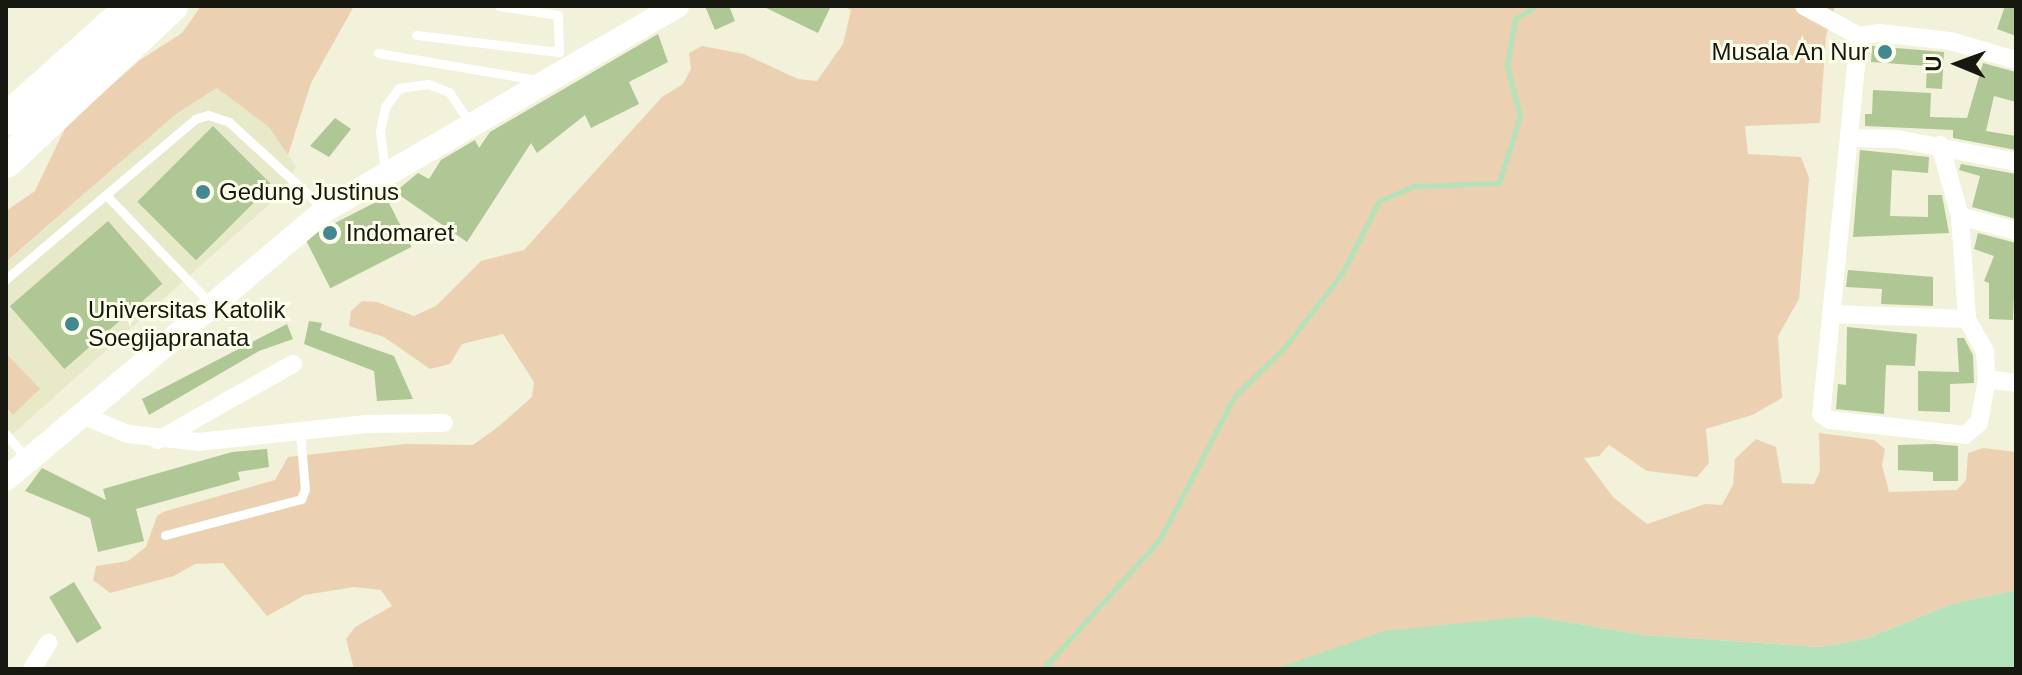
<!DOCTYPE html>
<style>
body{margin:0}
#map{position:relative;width:2022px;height:675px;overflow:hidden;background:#f1f2d9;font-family:Arial,sans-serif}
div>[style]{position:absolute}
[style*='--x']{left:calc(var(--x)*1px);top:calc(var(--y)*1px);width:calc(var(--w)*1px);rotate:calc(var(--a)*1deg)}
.built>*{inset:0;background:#e7e9c9}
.green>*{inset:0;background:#ebd1b2}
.water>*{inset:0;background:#b4e2ba}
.stream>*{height:5px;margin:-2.5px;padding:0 2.5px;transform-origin:2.5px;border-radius:2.5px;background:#b4e2ba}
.building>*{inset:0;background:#aec795;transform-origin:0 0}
.lane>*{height:9px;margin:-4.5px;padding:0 4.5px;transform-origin:4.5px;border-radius:4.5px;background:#fff}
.street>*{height:18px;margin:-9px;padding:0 9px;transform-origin:9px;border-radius:9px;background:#fff}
.secondary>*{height:24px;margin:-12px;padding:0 12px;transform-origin:12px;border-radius:12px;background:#fff}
.highway>*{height:32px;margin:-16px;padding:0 16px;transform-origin:16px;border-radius:16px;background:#fff}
.dots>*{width:22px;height:22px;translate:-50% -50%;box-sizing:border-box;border:4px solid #feffeb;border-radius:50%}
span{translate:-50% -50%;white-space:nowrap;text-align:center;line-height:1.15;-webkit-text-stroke:6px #feffeb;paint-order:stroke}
.poi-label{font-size:24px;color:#17180f}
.right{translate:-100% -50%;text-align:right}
.left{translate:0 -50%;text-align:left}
.frame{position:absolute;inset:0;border:8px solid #17180f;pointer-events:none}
.north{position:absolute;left:1918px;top:24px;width:80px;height:80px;-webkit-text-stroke:6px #feffeb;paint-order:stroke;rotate:271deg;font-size:22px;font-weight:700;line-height:32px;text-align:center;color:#17180f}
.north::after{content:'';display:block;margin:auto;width:28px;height:36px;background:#17180f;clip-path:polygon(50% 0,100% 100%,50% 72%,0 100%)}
</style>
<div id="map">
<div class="built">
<div style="clip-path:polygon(218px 88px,269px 127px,296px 166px,284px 191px,6px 440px,6px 263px,176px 114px)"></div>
</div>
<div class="green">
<div style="clip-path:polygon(201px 6px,354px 6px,311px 83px,288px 155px,269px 127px,217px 88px,176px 114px,6px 262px,6px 211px,35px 191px,67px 124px,140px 60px,182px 33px)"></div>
<div style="clip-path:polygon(843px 6px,1835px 6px,1826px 36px,1820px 123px,1745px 126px,1748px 154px,1801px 157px,1809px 178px,1799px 299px,1778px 336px,1782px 398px,1752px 415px,1706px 429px,1709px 463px,1697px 477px,1647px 471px,1609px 445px,1599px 456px,1584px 458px,1613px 497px,1647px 524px,1705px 504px,1722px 505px,1733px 485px,1735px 459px,1756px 439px,1776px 447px,1782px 483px,1814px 484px,1820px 471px,1819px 433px,1874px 440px,1885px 449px,1882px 465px,1889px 492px,1957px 490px,1966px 480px,1968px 453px,1983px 448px,2016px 452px,2016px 590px,1952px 604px,1865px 639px,1820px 647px,1643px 635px,1533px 616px,1275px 669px,354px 669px,346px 639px,355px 627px,392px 606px,381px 590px,354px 587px,305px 595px,267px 616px,223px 563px,195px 564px,174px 576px,110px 593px,93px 580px,96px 566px,128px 561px,146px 547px,157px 516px,163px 512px,275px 480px,288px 457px,405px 444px,473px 445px,498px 427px,532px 397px,534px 382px,503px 334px,462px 344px,450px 364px,430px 369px,384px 337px,349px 326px,351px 311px,362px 301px,377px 302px,414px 316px,436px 306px,481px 261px,524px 250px,662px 97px,683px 84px,691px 69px,689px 53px,702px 46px,744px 54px,798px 79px,817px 81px,843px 44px,851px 10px)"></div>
<div style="clip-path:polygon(6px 353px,40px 389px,13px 415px,6px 407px)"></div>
</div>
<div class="water">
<div style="clip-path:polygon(2016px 590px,2016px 669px,1275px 669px,1384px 631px,1533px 616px,1643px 635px,1820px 647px,1865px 639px,1952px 604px)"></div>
</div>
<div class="stream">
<div style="--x:1043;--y:669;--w:175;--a:-48"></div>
<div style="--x:1160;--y:539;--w:160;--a:-62.5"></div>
<div style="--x:1234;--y:397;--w:71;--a:-44.4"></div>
<div style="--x:1285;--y:347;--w:93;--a:-52.4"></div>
<div style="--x:1342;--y:273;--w:81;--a:-62.8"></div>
<div style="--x:1379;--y:201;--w:38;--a:-23"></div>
<div style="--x:1414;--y:186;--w:85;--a:-2"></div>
<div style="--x:1499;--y:183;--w:70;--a:-72.6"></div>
<div style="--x:1520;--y:116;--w:52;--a:-104.6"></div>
<div style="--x:1507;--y:66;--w:48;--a:-80.3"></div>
<div style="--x:1515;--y:19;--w:24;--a:-33"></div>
</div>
<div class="building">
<div style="clip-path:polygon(705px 6px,729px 6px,735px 21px,715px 30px)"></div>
<div style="clip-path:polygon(762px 6px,831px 6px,818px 33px)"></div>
<div style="clip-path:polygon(2005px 6px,2016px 6px,2016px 36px,1997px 29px)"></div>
<div style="clip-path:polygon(658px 34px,668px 62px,629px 82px,639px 104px,591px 128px,585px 115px,537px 153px,531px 143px,467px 242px,395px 192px,418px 173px,429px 179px,441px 160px,475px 140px,479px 148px,490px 132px)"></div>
<div style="clip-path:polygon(1872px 46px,1944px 52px,1942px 89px,1926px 88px,1927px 66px,1871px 62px)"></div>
<div style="clip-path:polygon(1983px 63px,2016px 72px,2016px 102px,1994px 96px,1986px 131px,2016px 136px,2016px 150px,1953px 138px,1953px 130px,1865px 126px,1865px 114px,1872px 114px,1873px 90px,1931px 93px,1930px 117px,1967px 118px)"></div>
<div style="clip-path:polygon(335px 118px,351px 129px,329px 157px,310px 146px)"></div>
<div style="left:213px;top:126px;width:83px;height:107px;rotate:45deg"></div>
<div style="clip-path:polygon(1860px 150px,1929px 157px,1928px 173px,1892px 170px,1890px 216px,1928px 217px,1928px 195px,1942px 195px,1949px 233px,1853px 237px)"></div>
<div style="clip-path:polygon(1961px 164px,2016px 174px,2016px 219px,1972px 207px,1980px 176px,1959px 170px)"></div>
<div style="left:386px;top:197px;width:56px;height:91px;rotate:63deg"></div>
<div style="left:108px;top:221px;width:83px;height:130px;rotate:49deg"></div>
<div style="clip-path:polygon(1978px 233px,2016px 243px,2013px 320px,1989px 319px,1989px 283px,1984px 281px,1994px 256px,1974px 249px)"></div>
<div style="clip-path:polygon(1848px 270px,1933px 277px,1933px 306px,1881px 304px,1882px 289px,1846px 287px)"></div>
<div style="clip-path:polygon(309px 321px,322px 323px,320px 330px,394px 356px,413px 399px,377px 401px,374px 371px,304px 344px)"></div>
<div style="clip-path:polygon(287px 324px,293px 339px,259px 351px,149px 415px,142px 399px)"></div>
<div style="clip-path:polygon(1847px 327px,1917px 334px,1915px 366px,1886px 365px,1884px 414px,1836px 409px,1838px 384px,1846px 385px)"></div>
<div style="clip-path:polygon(1957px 338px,1964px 338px,1973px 355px,1974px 383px,1950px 384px,1950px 412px,1918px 411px,1918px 371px,1959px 372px)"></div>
<div style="clip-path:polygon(1934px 444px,1958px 446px,1958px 481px,1933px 481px,1933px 472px,1898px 470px,1898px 445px)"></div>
<div style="clip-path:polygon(267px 449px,269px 467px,238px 472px,240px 480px,136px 509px,144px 541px,98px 552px,90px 518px,25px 491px,42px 468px,106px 500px,103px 489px,232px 452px)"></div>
<div style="left:74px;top:582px;width:54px;height:29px;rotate:59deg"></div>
</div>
<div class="lane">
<div style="--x:416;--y:35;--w:144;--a:6.8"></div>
<div style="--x:559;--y:52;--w:37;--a:-92"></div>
<div style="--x:558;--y:15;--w:60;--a:-171.3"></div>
<div style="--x:378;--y:53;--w:161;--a:9.6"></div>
<div style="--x:385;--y:172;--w:41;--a:-97"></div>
<div style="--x:380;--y:131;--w:25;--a:-78"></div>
<div style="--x:385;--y:107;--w:24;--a:-54"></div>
<div style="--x:399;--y:88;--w:29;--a:-8"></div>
<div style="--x:428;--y:84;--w:22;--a:21"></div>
<div style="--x:449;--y:92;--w:40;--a:56"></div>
<div style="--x:106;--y:195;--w:151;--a:46.1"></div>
<div style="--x:6;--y:279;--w:248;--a:-40.2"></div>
<div style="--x:195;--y:119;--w:14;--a:-17"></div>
<div style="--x:208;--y:115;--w:22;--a:18"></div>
<div style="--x:229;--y:122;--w:130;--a:42.5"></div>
<div style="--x:6;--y:434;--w:33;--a:50"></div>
<div style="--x:165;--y:535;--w:141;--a:-14.8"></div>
<div style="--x:301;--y:499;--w:11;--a:-68"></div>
<div style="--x:305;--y:489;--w:56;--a:-95.1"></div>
</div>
<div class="street">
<div style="--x:1804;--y:6;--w:63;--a:28.6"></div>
<div style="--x:1859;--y:36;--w:20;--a:-9"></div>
<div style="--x:1879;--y:33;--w:71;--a:6.4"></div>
<div style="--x:1950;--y:41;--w:69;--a:16.1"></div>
<div style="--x:1859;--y:36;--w:380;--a:95.7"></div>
<div style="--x:1821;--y:414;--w:11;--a:34"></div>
<div style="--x:1830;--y:420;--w:136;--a:6.3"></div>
<div style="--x:1965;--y:435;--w:18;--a:-41"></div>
<div style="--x:1979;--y:423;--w:45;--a:-79.7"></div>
<div style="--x:1987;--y:379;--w:29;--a:8"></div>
<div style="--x:1849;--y:138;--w:48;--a:1.2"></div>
<div style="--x:1897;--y:139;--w:121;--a:10.9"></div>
<div style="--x:1940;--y:145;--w:74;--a:74.3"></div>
<div style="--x:1960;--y:216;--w:103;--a:86.1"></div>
<div style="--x:1967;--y:319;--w:38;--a:61"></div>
<div style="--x:1985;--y:352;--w:27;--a:86"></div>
<div style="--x:1960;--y:216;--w:58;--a:15"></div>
<div style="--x:1831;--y:314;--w:136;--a:2.1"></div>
<div style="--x:84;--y:416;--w:48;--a:22.2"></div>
<div style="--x:128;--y:434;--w:70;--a:6.5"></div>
<div style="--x:198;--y:442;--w:169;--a:-6.1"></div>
<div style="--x:366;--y:424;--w:78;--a:-0.7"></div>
<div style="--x:158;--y:440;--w:155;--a:-29.4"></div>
<div style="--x:32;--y:669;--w:31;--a:-58"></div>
</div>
<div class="secondary">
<div style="--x:6;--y:479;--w:417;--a:-40.1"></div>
<div style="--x:325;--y:210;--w:407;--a:-30.1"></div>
</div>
<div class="highway">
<div style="--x:6;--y:119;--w:170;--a:-41.7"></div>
<div style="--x:6;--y:162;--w:228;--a:-43.2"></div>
</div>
<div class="dots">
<div style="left:1885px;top:52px;background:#418891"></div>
<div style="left:203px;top:192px;background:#418891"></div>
<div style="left:330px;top:233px;background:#418891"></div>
<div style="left:72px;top:324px;background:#418891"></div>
</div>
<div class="poi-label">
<span class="right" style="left:1869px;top:52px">Musala An Nur</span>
<span class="left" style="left:219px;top:192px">Gedung Justinus</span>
<span class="left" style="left:346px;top:233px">Indomaret</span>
<span class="left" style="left:88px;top:324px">Universitas Katolik<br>Soegijapranata</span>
</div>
<div class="frame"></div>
<div class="north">U</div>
</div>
